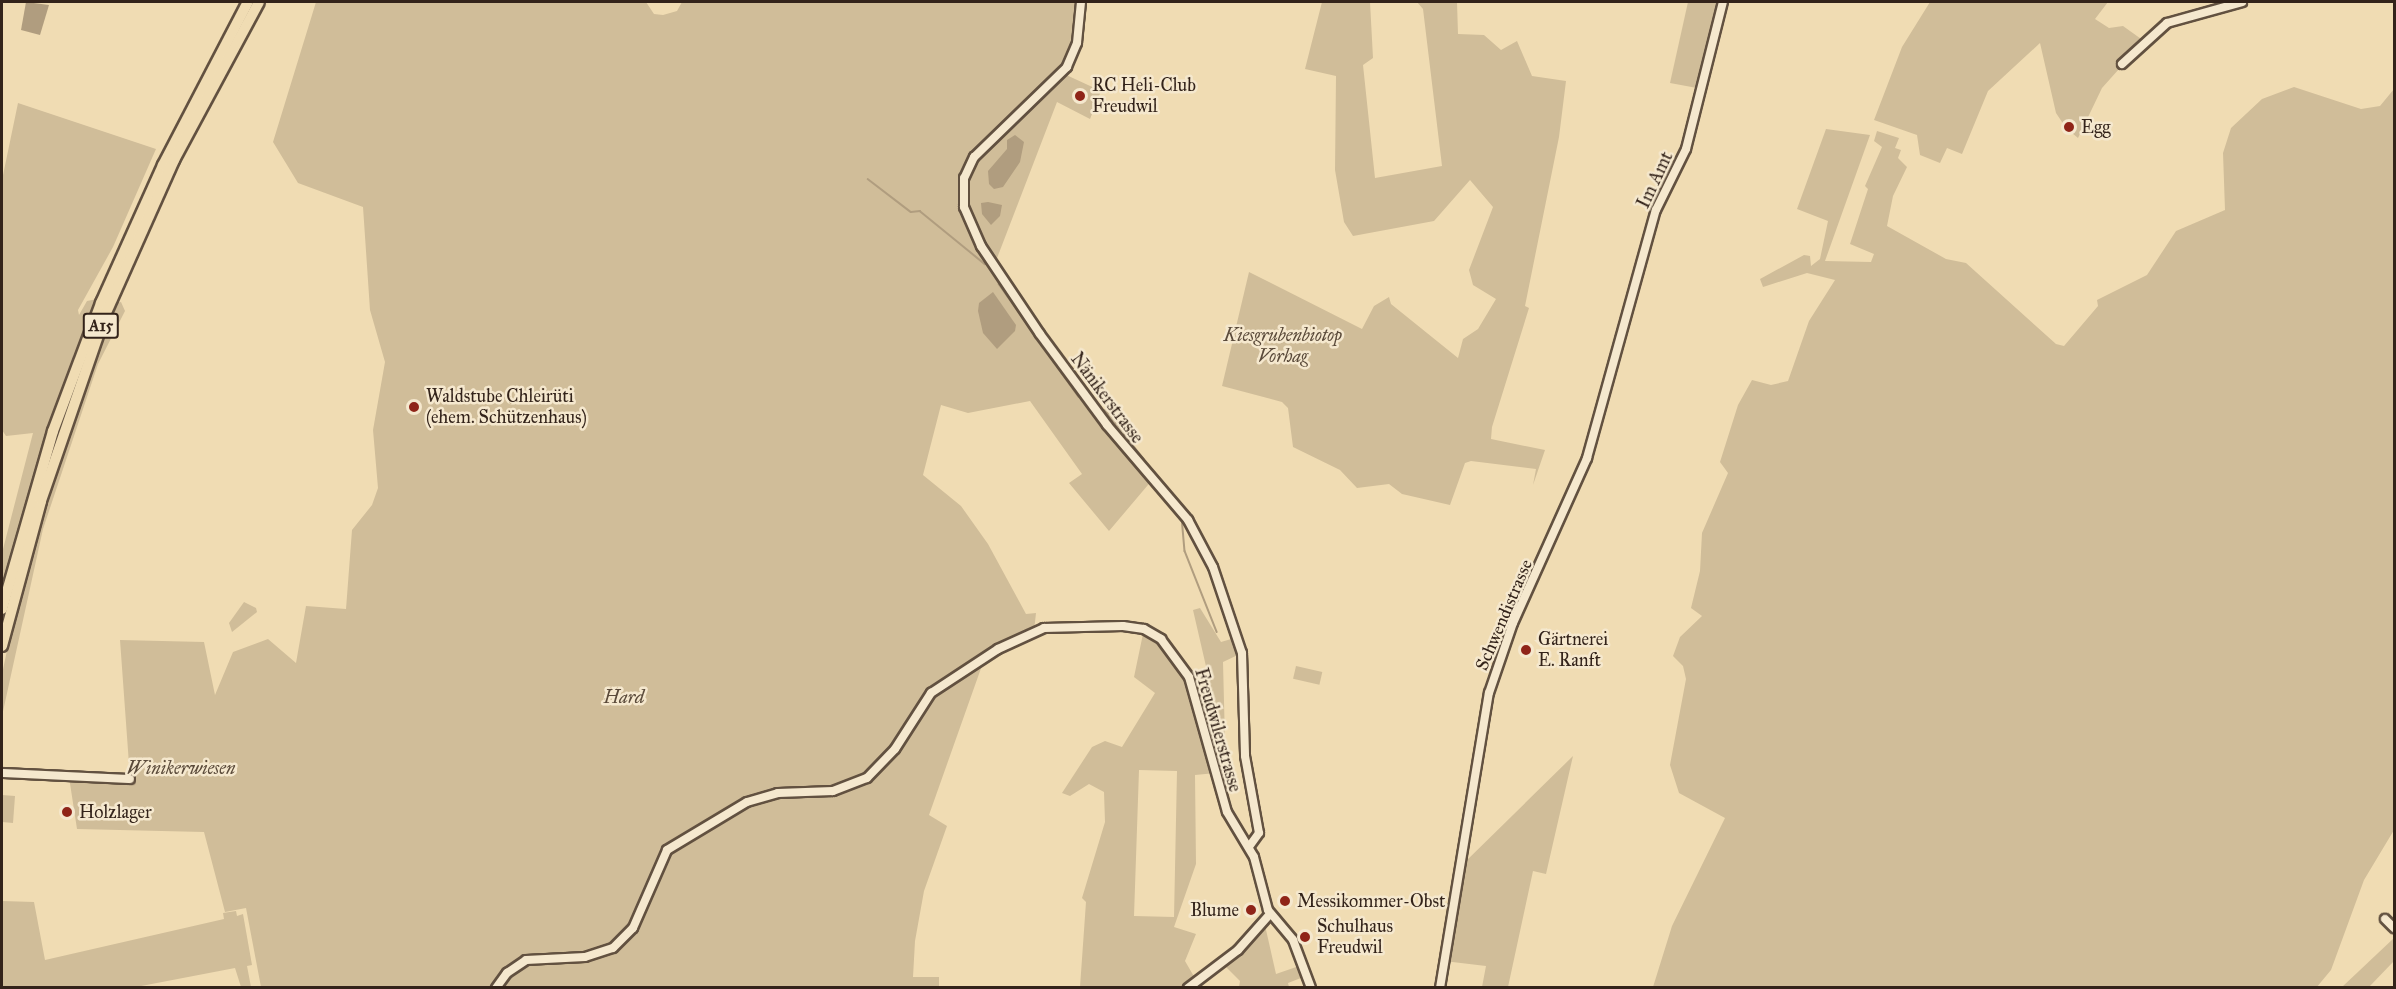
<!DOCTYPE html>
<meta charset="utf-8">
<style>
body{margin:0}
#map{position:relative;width:2396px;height:989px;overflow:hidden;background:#f0dcb3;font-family:"IM FELL Great Primer",serif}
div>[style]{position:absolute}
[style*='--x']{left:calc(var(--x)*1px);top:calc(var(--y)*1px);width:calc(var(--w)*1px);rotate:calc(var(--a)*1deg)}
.green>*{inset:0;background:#d0bd99;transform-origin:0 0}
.water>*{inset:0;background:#b09d7f}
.stream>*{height:1.5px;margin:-0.75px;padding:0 0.75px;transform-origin:0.75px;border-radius:0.75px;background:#b09d7f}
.roads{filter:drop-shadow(2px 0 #625140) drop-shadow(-2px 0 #625140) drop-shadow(0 2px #625140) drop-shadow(0 -2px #625140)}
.minor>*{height:8px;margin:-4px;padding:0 4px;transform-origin:4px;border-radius:4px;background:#f5e8ce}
.highway>*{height:10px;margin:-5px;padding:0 5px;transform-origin:5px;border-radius:5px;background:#f0dcb3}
.dots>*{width:16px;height:16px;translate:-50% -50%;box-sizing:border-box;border:3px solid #f5e8ce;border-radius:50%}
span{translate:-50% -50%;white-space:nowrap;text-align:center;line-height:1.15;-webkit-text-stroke:5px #f5e8ce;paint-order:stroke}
.shield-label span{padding:2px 4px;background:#f5e8ce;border:2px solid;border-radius:4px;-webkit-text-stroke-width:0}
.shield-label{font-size:16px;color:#33231a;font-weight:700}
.poi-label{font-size:18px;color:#33231a}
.left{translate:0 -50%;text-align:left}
.right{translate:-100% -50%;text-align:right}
.street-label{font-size:18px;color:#33231a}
.park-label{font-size:18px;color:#5a4a3a;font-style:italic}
.frame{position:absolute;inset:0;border:3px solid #33231a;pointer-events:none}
</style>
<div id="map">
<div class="green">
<div style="clip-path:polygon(316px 2px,646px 2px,654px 14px,663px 15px,677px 11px,682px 2px,1081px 2px,1079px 28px,1062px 73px,1101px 91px,1090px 119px,1057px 102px,994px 266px,1040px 334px,1153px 479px,1109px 531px,1069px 483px,1082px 474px,1030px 401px,968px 413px,941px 405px,923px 475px,961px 506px,988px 544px,1026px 614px,1036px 613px,1034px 631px,985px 657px,929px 815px,947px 826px,924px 891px,915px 941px,913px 977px,939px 977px,939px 987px,261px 987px,246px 908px,225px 912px,204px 832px,77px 829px,69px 777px,130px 778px,120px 640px,204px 642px,215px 695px,233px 652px,268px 639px,296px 663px,306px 606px,346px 609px,352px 530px,372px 505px,378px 488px,373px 430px,385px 362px,370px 310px,363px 207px,298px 183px,273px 142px)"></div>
<div style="clip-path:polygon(1322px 2px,1370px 2px,1373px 58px,1363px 65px,1375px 178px,1442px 166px,1423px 9px,1417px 2px,1457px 2px,1458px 34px,1484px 35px,1501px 50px,1517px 41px,1532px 76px,1566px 81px,1559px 137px,1525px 306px,1529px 308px,1492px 427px,1491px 439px,1545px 450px,1533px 485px,1536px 469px,1471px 461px,1465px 463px,1450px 505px,1402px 494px,1389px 484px,1357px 488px,1340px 470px,1293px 447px,1288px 408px,1282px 402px,1222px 386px,1249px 272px,1362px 329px,1374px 306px,1389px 297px,1391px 304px,1458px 358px,1463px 339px,1478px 329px,1496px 299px,1473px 285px,1469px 270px,1493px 207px,1470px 180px,1434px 221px,1353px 236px,1344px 222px,1335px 170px,1336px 76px,1305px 69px)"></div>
<div style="clip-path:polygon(1688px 2px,1720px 2px,1697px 88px,1670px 83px)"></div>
<div style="clip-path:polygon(1930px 2px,2108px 2px,2095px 19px,2109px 28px,2123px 26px,2144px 41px,2102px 88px,2078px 138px,2066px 128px,2056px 113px,2040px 43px,1988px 91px,1962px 154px,1947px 148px,1940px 163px,1920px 155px,1917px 135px,1874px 120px,1902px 47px)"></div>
<div style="clip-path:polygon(2294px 87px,2361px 109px,2380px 106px,2394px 89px,2394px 830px,2364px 880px,2331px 970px,2316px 988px,1653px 987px,1672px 926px,1725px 818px,1679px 793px,1670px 765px,1686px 679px,1683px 666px,1673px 656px,1680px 637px,1702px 616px,1691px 608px,1700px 571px,1702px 533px,1728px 473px,1720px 462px,1738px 405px,1752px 380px,1771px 385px,1788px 381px,1809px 321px,1835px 280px,1807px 273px,1763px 287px,1760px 279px,1804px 255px,1810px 256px,1811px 266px,1820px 259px,1828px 221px,1797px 209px,1826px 129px,1870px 135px,1825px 261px,1871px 262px,1874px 254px,1850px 244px,1868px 189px,1865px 186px,1882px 147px,1874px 141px,1877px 131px,1899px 138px,1895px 148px,1901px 150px,1898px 158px,1907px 167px,1893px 196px,1887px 226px,1946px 259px,1966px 263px,2056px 344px,2064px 346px,2098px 306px,2097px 300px,2147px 275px,2176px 231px,2225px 210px,2223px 153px,2231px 128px,2262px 99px)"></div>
<div style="clip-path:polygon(18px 103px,156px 149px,113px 247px,78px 310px,79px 315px,87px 301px,97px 299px,57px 407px,2px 590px,2px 553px,33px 433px,6px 436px,2px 430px,2px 180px)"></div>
<div style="clip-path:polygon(121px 302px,125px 311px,98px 364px,43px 529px,2px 716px,2px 674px,18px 599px,50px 487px,104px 333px,116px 303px)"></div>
<div style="clip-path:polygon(244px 602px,256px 608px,257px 612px,232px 632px,229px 623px)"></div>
<div style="clip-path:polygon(1200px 608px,1221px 642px,1238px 637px,1242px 653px,1223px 662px,1225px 741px,1214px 746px,1208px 675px,1193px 610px)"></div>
<div style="clip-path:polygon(evenodd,1144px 629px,1182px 663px,1216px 773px,1195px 775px,1196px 864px,1174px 927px,1196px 934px,1185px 961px,1196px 980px,1193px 987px,1080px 987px,1086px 902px,1082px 898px,1105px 822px,1104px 792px,1089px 784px,1070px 796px,1062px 793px,1092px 747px,1105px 741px,1122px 747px,1155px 693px,1134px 677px,1144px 629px,1139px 770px,1177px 771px,1174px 917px,1134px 916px,1139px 770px)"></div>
<div style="left:1296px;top:666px;width:27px;height:13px;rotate:13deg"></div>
<div style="clip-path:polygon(1573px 756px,1546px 874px,1533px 871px,1508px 987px,1482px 987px,1486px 966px,1444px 961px,1464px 863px)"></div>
<div style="clip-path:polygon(2px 795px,15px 796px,13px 823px,2px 822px)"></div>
<div style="clip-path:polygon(2px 901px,34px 902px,45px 960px,224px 919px,223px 913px,236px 911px,237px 916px,243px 914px,252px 965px,247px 966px,251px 987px,241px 987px,235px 968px,136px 987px,2px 987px)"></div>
<div style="clip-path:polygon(1264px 921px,1276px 974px,1302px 965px,1306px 976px,1288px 983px,1289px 987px,1239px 987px,1240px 981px,1222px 963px)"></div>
<div style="clip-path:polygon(2394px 938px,2394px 961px,2369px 987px,2342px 987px)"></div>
</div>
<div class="water">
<div style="clip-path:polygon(26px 2px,49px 5px,40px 35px,21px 30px)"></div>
<div style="clip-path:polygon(1015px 135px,1024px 142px,1020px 162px,1003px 187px,994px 189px,989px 184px,988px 171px,1007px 149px,1007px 140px)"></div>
<div style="clip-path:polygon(988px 202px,1002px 205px,1000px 216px,991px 225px,982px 214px,981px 203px)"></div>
<div style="clip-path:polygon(993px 292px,1016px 325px,1015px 331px,997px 349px,983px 333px,978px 311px,979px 303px)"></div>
</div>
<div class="stream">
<div style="--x:868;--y:179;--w:54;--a:37.5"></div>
<div style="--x:911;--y:212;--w:9;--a:-6"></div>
<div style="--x:920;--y:211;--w:84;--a:39.2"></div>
<div style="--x:999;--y:284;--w:138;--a:54.7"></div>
<div style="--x:1105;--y:410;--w:63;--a:51.5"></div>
<div style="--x:1182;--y:517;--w:34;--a:85"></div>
<div style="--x:1185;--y:551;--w:87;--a:68.4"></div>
</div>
<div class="roads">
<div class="minor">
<div style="--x:1081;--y:2;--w:41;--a:95.6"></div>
<div style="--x:1077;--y:43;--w:26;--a:113"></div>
<div style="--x:1067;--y:67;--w:129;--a:135.9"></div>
<div style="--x:974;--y:157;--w:23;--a:115"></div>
<div style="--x:964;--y:178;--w:29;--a:90"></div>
<div style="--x:964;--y:207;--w:43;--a:66.4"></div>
<div style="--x:981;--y:246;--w:106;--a:56.2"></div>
<div style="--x:1040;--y:334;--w:113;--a:53.6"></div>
<div style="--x:1107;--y:425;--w:125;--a:49.5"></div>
<div style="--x:1188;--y:520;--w:53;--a:62"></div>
<div style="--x:1213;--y:567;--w:91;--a:71.4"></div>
<div style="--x:1242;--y:653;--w:103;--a:88.3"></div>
<div style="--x:1245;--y:756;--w:78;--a:79.7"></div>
<div style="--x:1259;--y:833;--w:17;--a:126"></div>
<div style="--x:2122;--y:64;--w:61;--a:-42.3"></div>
<div style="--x:2167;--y:23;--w:78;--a:-15.6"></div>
<div style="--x:2;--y:773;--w:128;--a:2.7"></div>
<div style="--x:2385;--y:919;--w:13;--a:45"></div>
<div style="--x:496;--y:988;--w:19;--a:-54"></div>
<div style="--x:507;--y:973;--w:23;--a:-34"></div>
<div style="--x:526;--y:960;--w:59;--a:-2.9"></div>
<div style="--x:585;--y:957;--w:29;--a:-18"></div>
<div style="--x:613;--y:948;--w:28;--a:-45"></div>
<div style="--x:633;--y:928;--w:85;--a:-66.4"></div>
<div style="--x:667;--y:850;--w:93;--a:-31"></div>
<div style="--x:747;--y:802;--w:32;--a:-16"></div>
<div style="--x:778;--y:793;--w:55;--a:-2.1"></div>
<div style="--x:833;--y:791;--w:36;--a:-21"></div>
<div style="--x:867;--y:778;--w:40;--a:-46"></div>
<div style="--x:895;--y:749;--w:67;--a:-57.3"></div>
<div style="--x:931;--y:693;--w:80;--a:-33.3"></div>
<div style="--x:998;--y:649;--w:51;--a:-24.5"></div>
<div style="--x:1044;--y:628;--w:79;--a:-1.5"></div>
<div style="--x:1123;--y:626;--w:21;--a:8"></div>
<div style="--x:1144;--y:629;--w:20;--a:30"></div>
<div style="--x:1161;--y:639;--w:47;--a:53.6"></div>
<div style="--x:1189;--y:677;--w:140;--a:74.3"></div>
<div style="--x:1227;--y:812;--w:52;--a:59"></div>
<div style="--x:1254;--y:857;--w:55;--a:75.2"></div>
<div style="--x:1268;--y:910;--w:39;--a:50"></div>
<div style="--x:1293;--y:940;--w:51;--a:69.4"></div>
<div style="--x:1188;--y:988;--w:63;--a:-37.2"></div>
<div style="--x:1238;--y:950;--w:48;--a:-48.4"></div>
<div style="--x:1440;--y:988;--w:299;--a:-80.6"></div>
<div style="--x:1489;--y:693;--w:74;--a:-71.1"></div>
<div style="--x:1513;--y:623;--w:181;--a:-65.8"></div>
<div style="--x:1587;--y:458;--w:257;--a:-74.5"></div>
<div style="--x:1656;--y:210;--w:68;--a:-63.8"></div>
<div style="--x:1686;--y:149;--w:152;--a:-75.9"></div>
</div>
<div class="highway">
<div style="--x:2;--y:609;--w:185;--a:-74"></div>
<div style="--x:53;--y:431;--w:137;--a:-69.4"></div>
<div style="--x:101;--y:303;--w:151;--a:-65.8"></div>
<div style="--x:163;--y:165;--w:184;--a:-62.5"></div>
<div style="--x:2;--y:646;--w:150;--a:-74.9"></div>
<div style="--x:41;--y:501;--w:197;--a:-71"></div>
<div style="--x:105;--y:315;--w:170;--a:-66"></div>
<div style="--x:174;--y:160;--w:179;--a:-61.7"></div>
</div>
</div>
<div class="dots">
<div style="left:1080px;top:96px;background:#8f2418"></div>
<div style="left:2069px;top:127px;background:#8f2418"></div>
<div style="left:414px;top:407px;background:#8f2418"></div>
<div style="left:1526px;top:650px;background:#8f2418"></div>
<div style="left:67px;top:812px;background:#8f2418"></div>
<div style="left:1285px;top:901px;background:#8f2418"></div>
<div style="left:1251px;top:910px;background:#8f2418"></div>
<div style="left:1305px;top:937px;background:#8f2418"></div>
</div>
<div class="shield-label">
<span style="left:101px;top:326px">A15</span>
</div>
<div class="poi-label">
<span class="left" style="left:1092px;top:96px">RC Heli-Club<br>Freudwil</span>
<span class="left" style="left:2081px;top:127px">Egg</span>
<span class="left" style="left:426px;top:407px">Waldstube Chleirüti<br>(ehem. Schützenhaus)</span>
<span class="left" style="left:1538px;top:650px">Gärtnerei<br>E. Ranft</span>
<span class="left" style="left:79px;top:812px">Holzlager</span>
<span class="left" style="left:1297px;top:901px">Messikommer-Obst</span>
<span class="right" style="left:1239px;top:910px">Blume</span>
<span class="left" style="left:1317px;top:937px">Schulhaus<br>Freudwil</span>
</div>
<div class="street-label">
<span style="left:1655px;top:180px;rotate:-65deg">Im Amt</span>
<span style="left:1107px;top:398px;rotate:53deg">Nänikerstrasse</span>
<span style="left:1504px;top:615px;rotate:-67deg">Schwendistrasse</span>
<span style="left:1218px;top:730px;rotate:74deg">Freudwilerstrasse</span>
</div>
<div class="park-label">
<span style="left:1283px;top:346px">Kiesgrubenbiotop<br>Vorhag</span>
<span style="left:624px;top:697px">Hard</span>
<span style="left:181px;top:768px">Winikerwiesen</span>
</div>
<div class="frame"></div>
</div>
